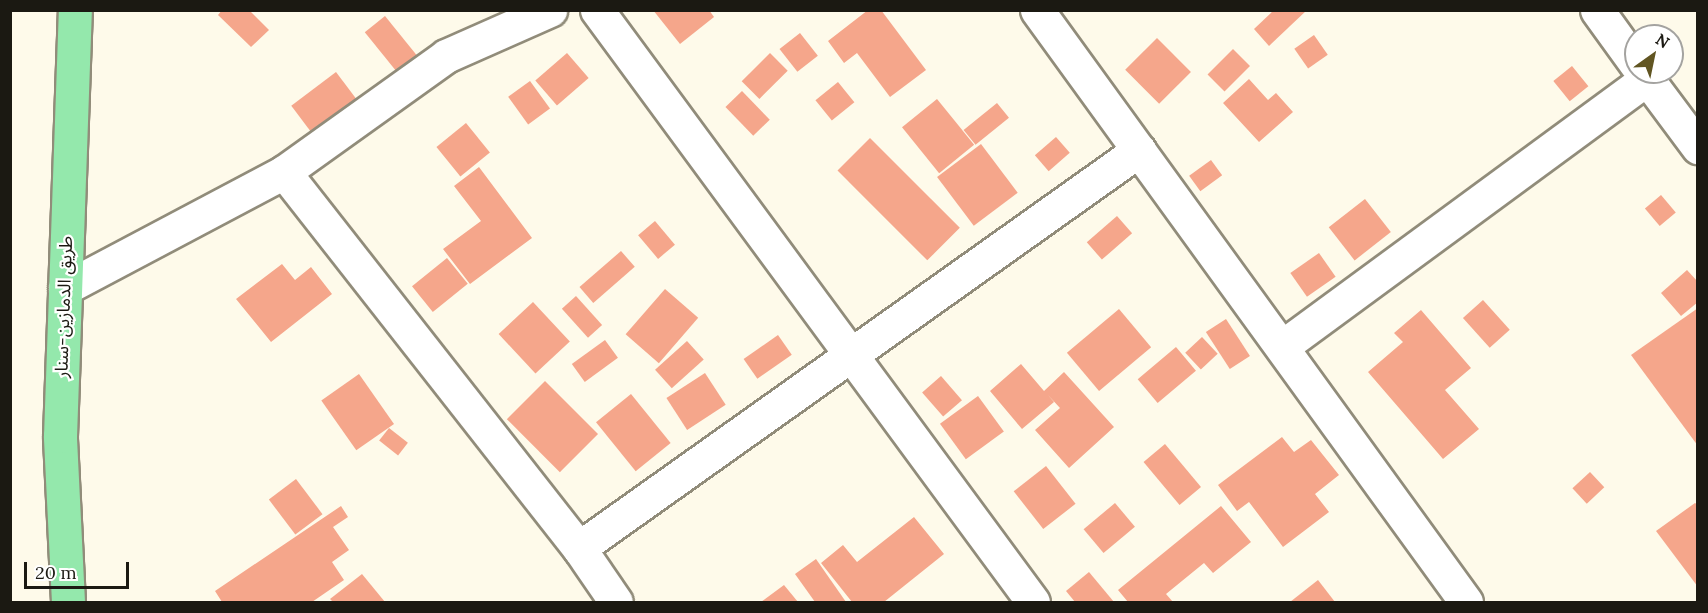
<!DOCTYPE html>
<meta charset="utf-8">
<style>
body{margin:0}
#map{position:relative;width:1708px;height:613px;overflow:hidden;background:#fefaea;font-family:Lora,"Noto Sans Arabic",serif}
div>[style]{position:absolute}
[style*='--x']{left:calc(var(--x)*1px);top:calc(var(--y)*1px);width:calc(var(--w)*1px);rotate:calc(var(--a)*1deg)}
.building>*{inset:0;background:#f5a68b;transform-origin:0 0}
.roads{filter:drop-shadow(2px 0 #918c7a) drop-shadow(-2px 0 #918c7a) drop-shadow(0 2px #918c7a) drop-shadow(0 -2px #918c7a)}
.street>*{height:33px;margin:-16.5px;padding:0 16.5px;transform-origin:16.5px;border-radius:16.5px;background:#fff}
.highway>*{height:33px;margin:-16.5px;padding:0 16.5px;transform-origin:16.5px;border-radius:16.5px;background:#94e8ac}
span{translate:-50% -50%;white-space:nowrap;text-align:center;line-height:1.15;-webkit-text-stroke:4.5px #fff;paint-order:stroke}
.street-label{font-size:18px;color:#1b1912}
.frame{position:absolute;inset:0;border:12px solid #1b1912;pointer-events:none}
.north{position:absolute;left:1624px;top:24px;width:60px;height:60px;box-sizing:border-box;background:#fff;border:2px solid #a4a3a0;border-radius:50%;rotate:33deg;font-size:16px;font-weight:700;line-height:24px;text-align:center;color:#1b1912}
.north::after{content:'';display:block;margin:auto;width:21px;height:27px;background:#615522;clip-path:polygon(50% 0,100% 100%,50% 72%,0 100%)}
.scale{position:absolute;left:24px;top:562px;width:105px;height:27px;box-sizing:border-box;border:3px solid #1b1912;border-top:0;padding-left:8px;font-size:18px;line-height:21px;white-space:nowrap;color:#1b1912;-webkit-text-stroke:4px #fff;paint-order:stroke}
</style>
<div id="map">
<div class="building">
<div style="clip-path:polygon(222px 10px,249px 10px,269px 30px,251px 47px,218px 15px)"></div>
<div style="clip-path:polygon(653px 10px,709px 10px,714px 17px,680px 44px)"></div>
<div style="clip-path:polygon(868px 10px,881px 10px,926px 70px,890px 97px,857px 53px,844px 63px,828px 41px)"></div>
<div style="clip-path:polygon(1274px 10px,1307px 10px,1269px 46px,1254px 29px)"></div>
<div style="left:385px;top:16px;width:53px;height:26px;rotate:51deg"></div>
<div style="left:800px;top:33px;width:29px;height:26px;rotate:52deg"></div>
<div style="left:1314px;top:35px;width:24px;height:24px;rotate:55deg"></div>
<div style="left:1157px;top:38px;width:48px;height:45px;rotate:45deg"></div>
<div style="left:1233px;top:49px;width:24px;height:36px;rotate:45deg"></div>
<div style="left:567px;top:53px;width:33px;height:42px;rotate:49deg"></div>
<div style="left:770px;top:53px;width:25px;height:40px;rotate:45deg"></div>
<div style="left:1572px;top:66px;width:26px;height:24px;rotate:51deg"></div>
<div style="left:336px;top:72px;width:36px;height:56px;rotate:53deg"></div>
<div style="clip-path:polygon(1249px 79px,1268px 100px,1276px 93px,1293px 112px,1259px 142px,1223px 103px)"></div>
<div style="left:530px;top:81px;width:34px;height:27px;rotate:54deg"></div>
<div style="left:838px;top:82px;width:26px;height:29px;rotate:51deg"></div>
<div style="left:742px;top:91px;width:40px;height:23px;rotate:46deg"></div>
<div style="left:937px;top:99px;width:59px;height:45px;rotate:51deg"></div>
<div style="left:997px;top:103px;width:19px;height:43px;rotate:51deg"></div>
<div style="left:466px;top:123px;width:38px;height:38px;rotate:51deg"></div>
<div style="left:1056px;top:137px;width:21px;height:28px;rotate:49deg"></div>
<div style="left:870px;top:138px;width:127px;height:46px;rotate:45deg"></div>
<div style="left:981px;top:144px;width:61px;height:55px;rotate:53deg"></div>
<div style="left:1211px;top:160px;width:19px;height:27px;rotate:54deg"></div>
<div style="clip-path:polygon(479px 167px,532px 238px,470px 284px,443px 249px,481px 221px,454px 186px)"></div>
<div style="left:1661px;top:195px;width:23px;height:21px;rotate:50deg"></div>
<div style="left:1365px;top:199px;width:42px;height:46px;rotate:52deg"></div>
<div style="left:1117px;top:216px;width:23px;height:40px;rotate:49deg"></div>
<div style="left:655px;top:221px;width:31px;height:22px;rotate:50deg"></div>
<div style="left:621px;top:251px;width:21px;height:55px;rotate:49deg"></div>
<div style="left:1319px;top:253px;width:29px;height:35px;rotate:55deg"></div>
<div style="left:447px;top:258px;width:33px;height:45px;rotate:51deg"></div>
<div style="clip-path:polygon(282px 264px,295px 280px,311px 267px,332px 294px,271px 342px,236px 299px)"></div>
<div style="clip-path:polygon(1687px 270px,1698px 282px,1698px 302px,1681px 316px,1661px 293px)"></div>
<div style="left:665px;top:289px;width:44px;height:60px;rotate:41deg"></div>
<div style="left:576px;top:296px;width:39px;height:19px;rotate:48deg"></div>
<div style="left:1483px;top:300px;width:40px;height:27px;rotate:48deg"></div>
<div style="left:533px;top:302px;width:54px;height:47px;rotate:47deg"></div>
<div style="clip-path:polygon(1698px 308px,1698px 446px,1631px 355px)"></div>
<div style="left:1119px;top:309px;width:50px;height:68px;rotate:50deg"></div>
<div style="clip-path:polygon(1421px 310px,1471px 368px,1445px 390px,1479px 429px,1443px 459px,1368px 372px,1403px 342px,1394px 333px)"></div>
<div style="left:1226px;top:319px;width:44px;height:24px;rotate:57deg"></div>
<div style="left:778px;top:335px;width:24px;height:42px;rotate:55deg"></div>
<div style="left:1202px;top:337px;width:23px;height:23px;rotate:47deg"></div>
<div style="left:605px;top:340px;width:22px;height:41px;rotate:54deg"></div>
<div style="left:687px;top:341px;width:25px;height:43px;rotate:48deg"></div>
<div style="left:1176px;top:347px;width:31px;height:50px;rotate:50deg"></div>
<div style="clip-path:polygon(1021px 364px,1044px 391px,1064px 372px,1114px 427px,1069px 468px,1035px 430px,1060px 408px,1048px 395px,1054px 402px,1022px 429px,990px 391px)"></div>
<div style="left:705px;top:373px;width:38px;height:46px;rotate:57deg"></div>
<div style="left:359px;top:374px;width:61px;height:46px;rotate:55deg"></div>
<div style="left:941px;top:376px;width:32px;height:25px;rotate:49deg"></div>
<div style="left:545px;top:381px;width:75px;height:54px;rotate:45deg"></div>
<div style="left:631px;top:394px;width:63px;height:45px;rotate:51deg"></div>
<div style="left:978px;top:396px;width:44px;height:47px;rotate:54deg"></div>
<div style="left:389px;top:428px;width:24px;height:16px;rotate:38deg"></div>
<div style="clip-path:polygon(1282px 437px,1294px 452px,1311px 440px,1339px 475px,1315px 494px,1329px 512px,1283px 547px,1249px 502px,1237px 511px,1218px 485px)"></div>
<div style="left:1165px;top:444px;width:56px;height:28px;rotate:50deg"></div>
<div style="left:1046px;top:466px;width:48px;height:41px;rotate:52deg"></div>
<div style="left:1590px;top:472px;width:21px;height:24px;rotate:47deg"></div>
<div style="left:296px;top:479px;width:44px;height:34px;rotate:53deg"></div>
<div style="left:1115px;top:503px;width:31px;height:41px;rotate:50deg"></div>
<div style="clip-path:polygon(1695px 503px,1698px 505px,1698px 587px,1656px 531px)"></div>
<div style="clip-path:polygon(341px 506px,348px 517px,333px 527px,349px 550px,332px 562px,344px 580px,312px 602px,222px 602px,215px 591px)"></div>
<div style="clip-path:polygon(1221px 506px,1251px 542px,1213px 573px,1204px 563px,1166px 594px,1173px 602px,1128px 602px,1118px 590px)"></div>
<div style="clip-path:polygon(914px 517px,944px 554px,884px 602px,852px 602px,821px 563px,843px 545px,857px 562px)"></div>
<div style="clip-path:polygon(816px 559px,846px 602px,815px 602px,795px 574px)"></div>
<div style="clip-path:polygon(1089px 572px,1114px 602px,1075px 602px,1066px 591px)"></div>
<div style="clip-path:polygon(362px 574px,385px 602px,333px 602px,330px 599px)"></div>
<div style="clip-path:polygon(1318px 580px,1335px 602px,1290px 602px)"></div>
<div style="clip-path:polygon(784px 585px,798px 602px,761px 602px)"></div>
</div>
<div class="roads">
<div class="street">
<div style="--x:597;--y:10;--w:735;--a:53.63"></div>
<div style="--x:1037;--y:10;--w:731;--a:54.07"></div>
<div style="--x:1597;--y:10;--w:67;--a:54.2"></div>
<div style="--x:1642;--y:72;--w:94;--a:53.3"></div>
<div style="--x:284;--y:172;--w:478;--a:51.9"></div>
<div style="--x:579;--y:548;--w:65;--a:55.6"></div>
<div style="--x:65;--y:288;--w:248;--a:-27.9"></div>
<div style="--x:284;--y:172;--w:199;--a:-35.6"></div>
<div style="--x:446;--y:56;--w:114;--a:-23.9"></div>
<div style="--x:1283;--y:346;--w:451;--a:-36.3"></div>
<div style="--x:579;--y:548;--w:687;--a:-35.4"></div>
</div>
<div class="highway">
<div style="--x:68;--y:602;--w:166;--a:-92.8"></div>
<div style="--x:60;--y:436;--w:426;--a:-88"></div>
</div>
</div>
<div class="street-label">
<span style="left:64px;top:307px;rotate:-88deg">طريق الدمازين-سنار</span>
</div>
<div class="frame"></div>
<div class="north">N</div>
<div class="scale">20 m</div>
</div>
